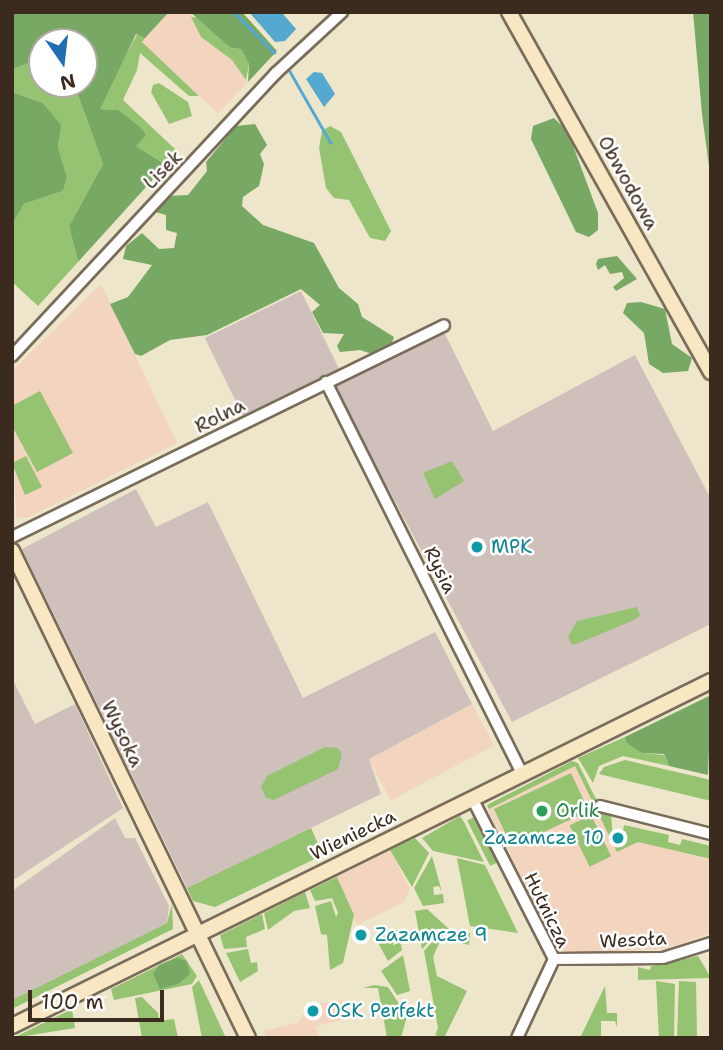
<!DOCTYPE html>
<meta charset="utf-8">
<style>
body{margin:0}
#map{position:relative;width:723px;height:1050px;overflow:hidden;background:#eee6cb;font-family:"Shantell Sans",sans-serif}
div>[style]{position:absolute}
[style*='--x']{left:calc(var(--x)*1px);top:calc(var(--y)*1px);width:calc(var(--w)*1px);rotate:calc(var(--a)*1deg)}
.built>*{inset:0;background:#f3d4bf;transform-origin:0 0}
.industrial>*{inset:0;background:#cfc0bb;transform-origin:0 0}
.green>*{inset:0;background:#95c372;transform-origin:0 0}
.forest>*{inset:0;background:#78a964}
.water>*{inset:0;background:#55a8d0}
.stream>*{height:2.5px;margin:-1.25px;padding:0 1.25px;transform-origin:1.25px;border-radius:1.25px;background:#55a8d0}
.roads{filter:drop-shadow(2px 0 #7a6c5b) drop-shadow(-2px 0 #7a6c5b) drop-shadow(0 2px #7a6c5b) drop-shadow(0 -2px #7a6c5b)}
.street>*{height:10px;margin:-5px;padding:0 5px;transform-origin:5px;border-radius:5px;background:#fff}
.secondary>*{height:14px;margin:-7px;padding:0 7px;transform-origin:7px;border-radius:7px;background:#f9e7c3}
.dots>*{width:19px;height:19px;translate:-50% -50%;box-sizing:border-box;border:4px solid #fff;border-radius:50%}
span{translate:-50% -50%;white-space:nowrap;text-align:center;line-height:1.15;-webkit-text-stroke:5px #fff;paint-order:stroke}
.street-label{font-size:19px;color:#3b2a1e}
.culture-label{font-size:19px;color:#0d838f}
.left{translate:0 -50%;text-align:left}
.right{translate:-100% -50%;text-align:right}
.leisure-label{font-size:19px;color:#27864d}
.frame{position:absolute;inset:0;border:14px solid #3b2a1e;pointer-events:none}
.north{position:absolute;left:28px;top:28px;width:70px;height:70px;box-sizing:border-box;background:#fff;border:2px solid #b1aaa5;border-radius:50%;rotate:166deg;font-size:19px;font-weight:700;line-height:28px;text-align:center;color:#3b2a1e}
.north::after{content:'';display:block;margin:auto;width:24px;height:32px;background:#1f6fb2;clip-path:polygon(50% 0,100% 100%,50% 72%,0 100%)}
.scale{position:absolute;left:28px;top:990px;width:136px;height:32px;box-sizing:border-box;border:4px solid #3b2a1e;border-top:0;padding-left:9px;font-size:21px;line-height:24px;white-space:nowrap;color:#3b2a1e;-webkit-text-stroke:5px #fff;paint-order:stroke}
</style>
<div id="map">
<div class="built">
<div style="clip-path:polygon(169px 12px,190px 12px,201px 37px,232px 60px,248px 82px,218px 113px,141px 42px)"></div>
<div style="clip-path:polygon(101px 284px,177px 443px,27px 518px,16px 517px,12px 371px)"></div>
<div style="left:472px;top:704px;width:47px;height:117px;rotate:62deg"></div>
<div style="clip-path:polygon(575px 766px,617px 852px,638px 842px,711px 859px,711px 933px,666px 949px,567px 953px,554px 947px,489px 809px)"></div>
<div style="clip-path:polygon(390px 850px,410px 889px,404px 902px,357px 925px,337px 877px)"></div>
<div style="clip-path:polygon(342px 1000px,345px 1019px,316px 1026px,318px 1038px,267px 1038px,264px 1031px,299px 1022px,305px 1011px,318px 1004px)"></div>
</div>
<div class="industrial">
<div style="left:301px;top:291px;width:88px;height:107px;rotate:64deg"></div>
<div style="clip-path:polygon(443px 330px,493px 431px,635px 355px,711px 499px,711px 624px,512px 722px,334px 386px)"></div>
<div style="clip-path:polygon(136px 489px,156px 527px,208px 502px,303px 698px,435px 632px,472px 704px,369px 759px,381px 794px,187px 888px,22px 549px)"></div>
<div style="clip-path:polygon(12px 678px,35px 724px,75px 704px,123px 808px,12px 881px)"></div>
<div style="clip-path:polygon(115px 818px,125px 838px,135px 838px,169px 906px,167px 923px,12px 1000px,12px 891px)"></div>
</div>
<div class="green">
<div style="clip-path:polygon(191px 17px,200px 18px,231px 48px,241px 49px,249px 64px,246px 80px,232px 60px,201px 37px)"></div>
<div style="clip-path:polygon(139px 31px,145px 38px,142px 42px,199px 96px,189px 96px,140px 53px,137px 70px,123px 100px,176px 150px,177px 155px,166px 165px,136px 146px,118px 110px,100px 109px,103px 96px)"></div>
<div style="clip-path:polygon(42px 48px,42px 84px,74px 84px,103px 164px,69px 226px,78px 262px,38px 306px,12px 282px,12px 225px,24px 204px,63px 191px,67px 177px,58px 147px,60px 125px,43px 103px,12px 92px,12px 69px,32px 51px)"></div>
<div style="clip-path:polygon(159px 83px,188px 102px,192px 116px,169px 124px,151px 92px,153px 85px)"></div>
<div style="clip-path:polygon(330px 126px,341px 132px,391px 231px,385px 241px,370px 238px,349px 200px,334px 198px,326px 188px,319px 148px,322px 131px)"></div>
<div style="clip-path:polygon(40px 391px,73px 453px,37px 472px,12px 426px,12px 406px)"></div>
<div style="clip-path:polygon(26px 456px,42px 487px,25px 495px,12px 463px)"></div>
<div style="clip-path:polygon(452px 461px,464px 481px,435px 499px,423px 473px)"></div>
<div style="clip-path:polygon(637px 607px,640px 615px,636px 619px,579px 643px,572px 645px,568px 637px,577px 621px)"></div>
<div style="clip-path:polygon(625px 737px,642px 753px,664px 755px,669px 766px,623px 756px,599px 766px,593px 783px,578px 758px)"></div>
<div style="clip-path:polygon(325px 747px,338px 748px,342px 754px,338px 769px,274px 800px,266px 798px,261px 787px,267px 776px)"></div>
<div style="clip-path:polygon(625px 760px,711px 780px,711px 801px,599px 774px,604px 767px)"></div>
<div style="clip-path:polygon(572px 761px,578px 763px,597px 801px,611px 813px,613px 841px,621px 842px,624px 825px,669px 835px,668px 842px,680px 845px,682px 839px,711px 846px,711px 859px,638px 842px,617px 852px,575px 766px,489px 809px,509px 857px,487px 805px)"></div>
<div style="left:571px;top:773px;width:42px;height:85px;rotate:65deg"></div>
<div style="left:591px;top:815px;width:46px;height:24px;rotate:64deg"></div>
<div style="clip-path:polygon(460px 816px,464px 822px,484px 862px,433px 851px,422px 838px)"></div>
<div style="left:476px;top:816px;width:51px;height:10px;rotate:63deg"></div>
<div style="clip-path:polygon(311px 828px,323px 855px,215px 907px,193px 901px,187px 888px)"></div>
<div style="clip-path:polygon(415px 838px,429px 853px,412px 887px,390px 850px)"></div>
<div style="clip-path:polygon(432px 856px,442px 892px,439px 886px,433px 887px,434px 895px,443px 894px,444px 903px,423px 906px,414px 888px)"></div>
<div style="clip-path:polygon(457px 858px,485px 865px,518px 933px,470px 926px)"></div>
<div style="clip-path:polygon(337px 877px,354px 915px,343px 963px,330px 970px,327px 935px,321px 934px,315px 906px,331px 901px,336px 917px,338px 913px,332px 898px,315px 901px,310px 890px)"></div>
<div style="clip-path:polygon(305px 892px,310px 908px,294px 911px,268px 930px,264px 913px)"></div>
<div style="clip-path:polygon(172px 904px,173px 929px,12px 1009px,12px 1000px,167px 923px)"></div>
<div style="clip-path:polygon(427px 909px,449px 929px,440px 930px,422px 949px,415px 911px)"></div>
<div style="clip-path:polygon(262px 914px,265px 929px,246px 937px,247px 947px,224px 949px,220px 935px)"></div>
<div style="clip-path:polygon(398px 930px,402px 950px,388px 961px,376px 939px,382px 931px)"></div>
<div style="clip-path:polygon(441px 932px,470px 933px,469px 945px,441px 939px,433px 957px,437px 976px,467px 991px,444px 1038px,435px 1035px,438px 1028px,424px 951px)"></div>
<div style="clip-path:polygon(248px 949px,251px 963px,257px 962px,258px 971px,240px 982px,226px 953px)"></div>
<div style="clip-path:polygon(182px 954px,197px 976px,192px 984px,114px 1000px,111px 989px)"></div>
<div style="clip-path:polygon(403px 955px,410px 991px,397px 995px,381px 971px)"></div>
<div style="clip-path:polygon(698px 956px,711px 978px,638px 980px,638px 967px,650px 970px,651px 966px)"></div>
<div style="clip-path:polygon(199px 980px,226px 1038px,202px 1038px,192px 987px)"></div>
<div style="clip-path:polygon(656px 981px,675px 984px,674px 1038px,659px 1038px)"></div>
<div style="clip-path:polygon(679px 981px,696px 982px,697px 1038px,677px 1038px)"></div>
<div style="clip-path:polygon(374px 985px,388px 987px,407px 1016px,401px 1038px,387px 1038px,378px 988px,363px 988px)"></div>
<div style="clip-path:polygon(605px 986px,607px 1013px,617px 1013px,617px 1027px,615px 1021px,601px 1021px,601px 1038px,580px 1038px)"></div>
<div style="clip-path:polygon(142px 997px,158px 1013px,159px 1021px,174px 1019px,178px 1038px,142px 1038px,135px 998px)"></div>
<div style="clip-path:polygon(72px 1009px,75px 1028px,13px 1038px)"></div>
</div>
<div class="forest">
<div style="clip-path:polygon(12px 12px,169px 12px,145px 38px,136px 34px,100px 109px,118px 110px,140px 127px,146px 135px,136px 146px,166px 165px,78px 262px,69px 226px,103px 164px,74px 84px,84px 84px,84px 42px,42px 42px,42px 48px,32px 51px,31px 62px,12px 69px)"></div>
<div style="clip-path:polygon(190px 12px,242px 12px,277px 51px,248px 82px,249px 64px,241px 49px,231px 48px)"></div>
<div style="clip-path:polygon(693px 12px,711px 12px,711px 181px,702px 114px)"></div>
<div style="clip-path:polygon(12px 92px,43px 103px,61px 125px,58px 147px,67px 177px,63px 191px,24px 204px,12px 225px)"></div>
<div style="clip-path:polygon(554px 118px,568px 132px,598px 213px,598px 230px,589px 237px,576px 232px,531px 139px,533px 126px)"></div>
<div style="clip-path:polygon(255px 124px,267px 145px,260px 154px,264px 164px,259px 186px,243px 197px,242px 206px,263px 225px,314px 243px,339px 288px,358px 304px,362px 317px,394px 337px,392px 343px,372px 354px,360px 350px,340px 352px,337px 346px,344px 334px,323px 333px,312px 312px,320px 305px,301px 289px,207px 335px,170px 340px,141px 356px,135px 354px,110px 304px,128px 297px,152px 265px,123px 259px,126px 246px,142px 233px,159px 249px,174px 248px,177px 233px,166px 230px,166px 215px,155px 212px,157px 207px,167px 196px,188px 195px,207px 171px,206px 162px,236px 126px)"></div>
<div style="clip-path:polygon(617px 256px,637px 279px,616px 291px,613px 287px,624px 278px,622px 272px,610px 274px,605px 265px,598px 270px,596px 264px,598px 259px)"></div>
<div style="clip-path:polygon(641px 302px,665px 309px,672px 344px,692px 358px,688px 371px,663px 373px,649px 364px,644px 333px,623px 313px,627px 303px)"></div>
<div style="clip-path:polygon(711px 695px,708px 775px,669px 766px,664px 754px,642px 753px,627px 743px,625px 737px)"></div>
<div style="clip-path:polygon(177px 958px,187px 961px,190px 974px,178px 984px,160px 989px,153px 974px,159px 965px)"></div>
</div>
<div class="water">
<div style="clip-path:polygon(249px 12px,283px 14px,296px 29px,285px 41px,275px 42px)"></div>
<div style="clip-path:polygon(314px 72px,322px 73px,335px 94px,324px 107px,306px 79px)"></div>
</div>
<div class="stream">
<div style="--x:234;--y:12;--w:57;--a:45"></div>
<div style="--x:288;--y:68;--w:86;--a:60.2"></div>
</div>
<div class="roads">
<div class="street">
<div style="--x:12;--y:356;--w:387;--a:-47"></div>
<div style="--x:276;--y:73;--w:90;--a:-42.7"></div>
<div style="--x:326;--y:382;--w:437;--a:63.4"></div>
<div style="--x:12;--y:537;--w:481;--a:-26.1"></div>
<div style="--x:472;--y:798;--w:181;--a:63"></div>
<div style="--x:554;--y:959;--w:87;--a:115.1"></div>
<div style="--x:600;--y:806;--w:114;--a:14.2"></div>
<div style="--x:554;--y:959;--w:109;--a:-0.5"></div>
<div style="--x:663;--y:958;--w:50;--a:-17.4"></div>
</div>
<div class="secondary">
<div style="--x:509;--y:12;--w:413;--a:60.7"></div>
<div style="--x:12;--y:551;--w:541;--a:64.15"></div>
<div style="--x:12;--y:1026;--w:780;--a:-26.27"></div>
</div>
</div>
<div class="dots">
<div style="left:477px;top:547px;background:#0f9aa8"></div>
<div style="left:542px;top:811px;background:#2e9e5b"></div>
<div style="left:618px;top:838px;background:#0f9aa8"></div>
<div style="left:361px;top:935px;background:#0f9aa8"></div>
<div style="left:313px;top:1011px;background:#0f9aa8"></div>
</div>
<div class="street-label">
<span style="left:163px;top:170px;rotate:-45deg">Lisek</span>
<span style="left:628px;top:183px;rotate:61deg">Obwodowa</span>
<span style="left:220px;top:416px;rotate:-27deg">Rolna</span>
<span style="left:440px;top:570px;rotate:64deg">Rysia</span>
<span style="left:122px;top:734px;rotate:64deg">Wysoka</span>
<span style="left:353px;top:835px;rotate:-26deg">Wieniecka</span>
<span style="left:547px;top:910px;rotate:64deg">Hutnicza</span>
<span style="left:633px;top:940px;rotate:-3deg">Wesoła</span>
</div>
<div class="culture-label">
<span class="left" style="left:491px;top:547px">MPK</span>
<span class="right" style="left:604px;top:838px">Zazamcze 10</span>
<span class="left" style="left:375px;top:935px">Zazamcze 9</span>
<span class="left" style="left:327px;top:1011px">OSK Perfekt</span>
</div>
<div class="leisure-label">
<span class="left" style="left:556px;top:811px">Orlik</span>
</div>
<div class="frame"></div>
<div class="north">N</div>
<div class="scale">100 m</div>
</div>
